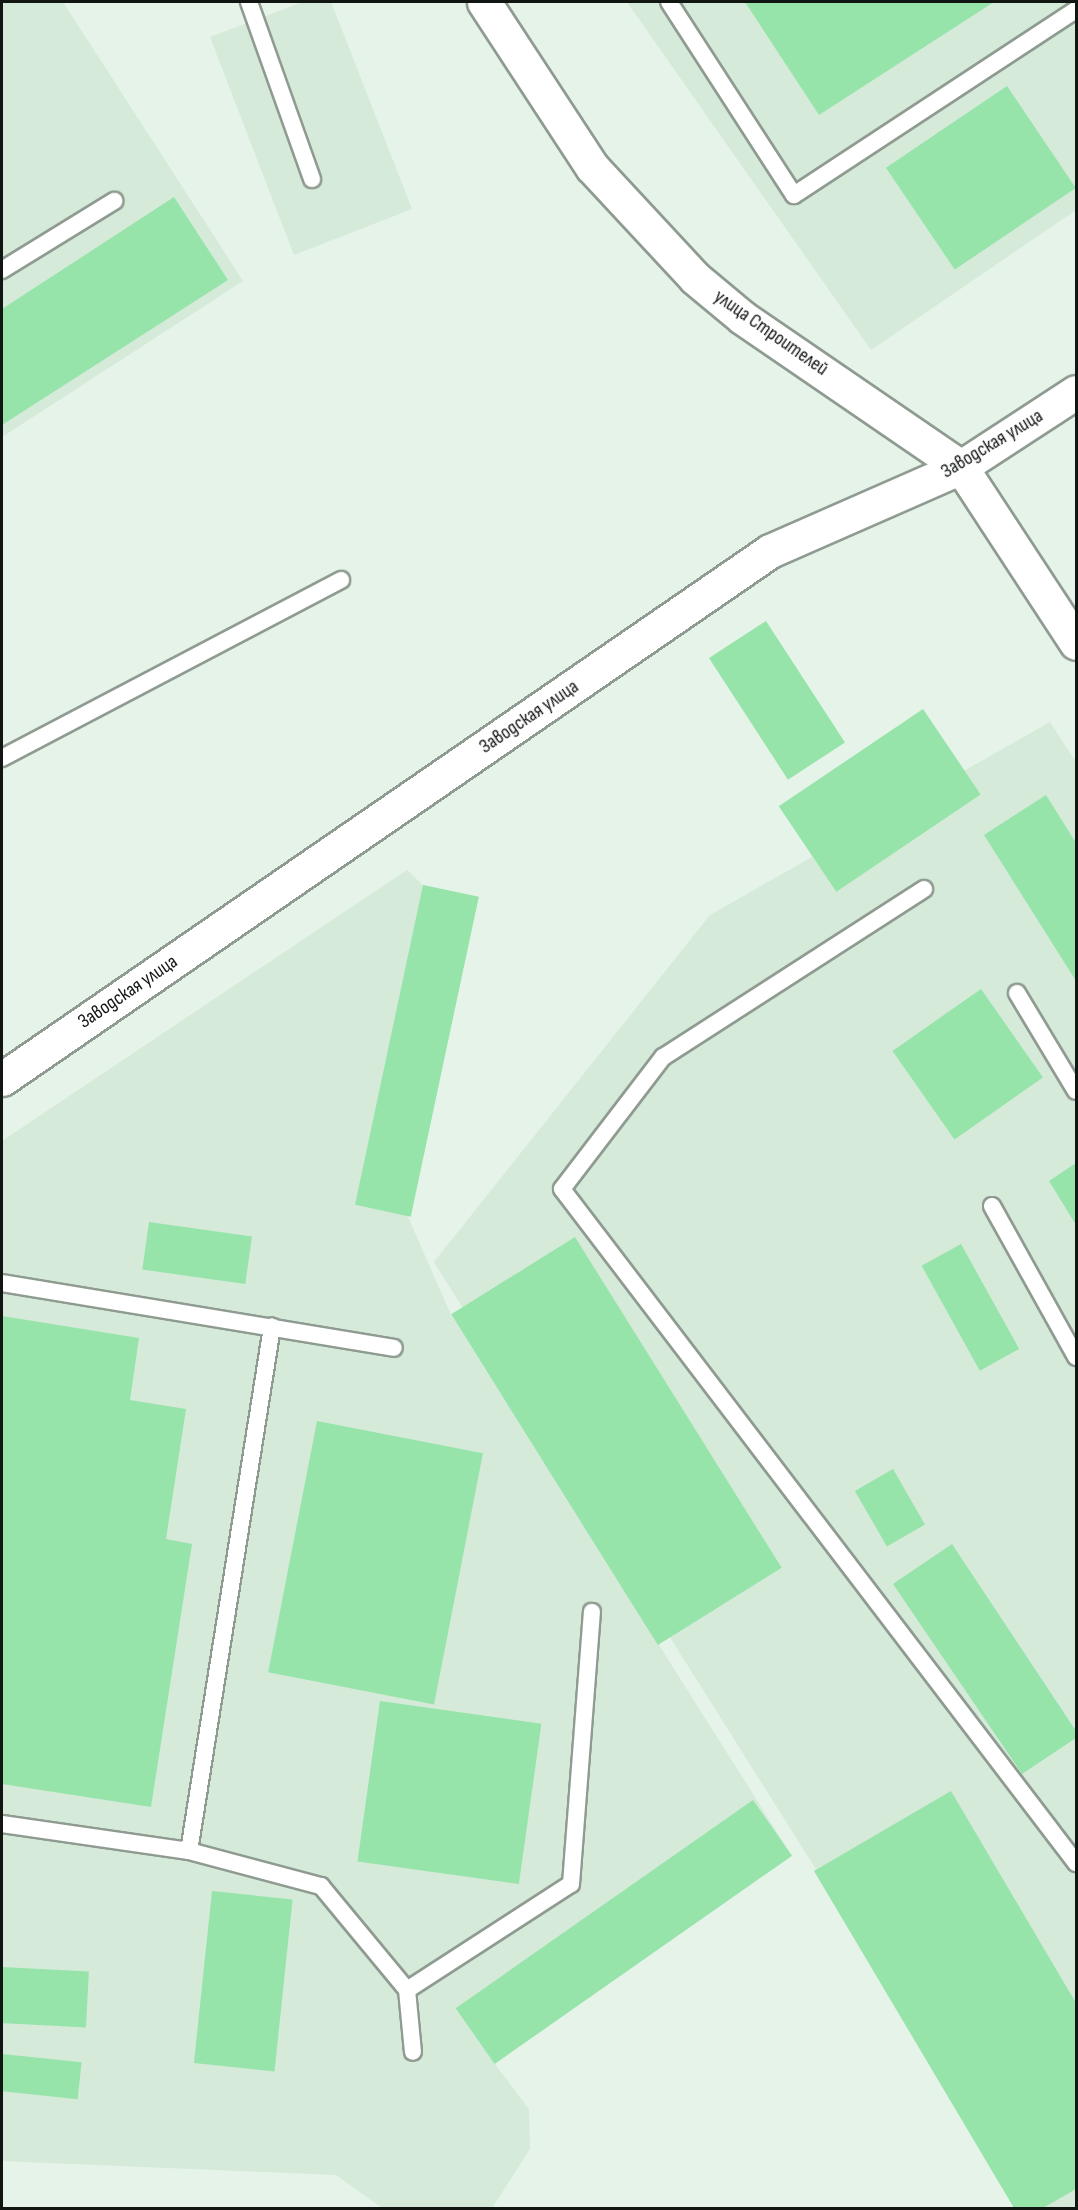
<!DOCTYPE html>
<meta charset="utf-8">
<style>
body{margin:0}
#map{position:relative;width:1078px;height:2210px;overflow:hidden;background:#e5f3e8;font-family:"Sofia Sans Condensed",sans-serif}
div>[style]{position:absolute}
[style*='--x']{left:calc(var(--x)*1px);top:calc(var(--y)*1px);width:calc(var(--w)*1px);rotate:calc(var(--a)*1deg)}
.built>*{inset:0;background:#d5ead9}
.building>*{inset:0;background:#97e4ab;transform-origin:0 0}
.roads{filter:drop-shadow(2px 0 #8f9b91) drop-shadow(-2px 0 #8f9b91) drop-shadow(0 2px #8f9b91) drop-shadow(0 -2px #8f9b91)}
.lane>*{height:16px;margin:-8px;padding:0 8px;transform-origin:8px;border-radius:8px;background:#fff}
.street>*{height:33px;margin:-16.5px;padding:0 16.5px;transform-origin:16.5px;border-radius:16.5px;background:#fff}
.secondary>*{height:33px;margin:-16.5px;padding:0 16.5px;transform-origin:16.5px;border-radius:16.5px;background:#fff}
span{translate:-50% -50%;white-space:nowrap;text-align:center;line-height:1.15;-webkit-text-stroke:6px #fff;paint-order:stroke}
.street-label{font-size:20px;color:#121613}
.frame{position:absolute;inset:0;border:3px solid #121613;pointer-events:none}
</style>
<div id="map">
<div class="built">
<div style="clip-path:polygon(2px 2px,63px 2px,243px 281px,2px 437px)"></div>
<div style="clip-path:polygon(303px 2px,331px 2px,412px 209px,294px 255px,210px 37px)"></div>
<div style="clip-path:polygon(627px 2px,1076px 2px,1076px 210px,871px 350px)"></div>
<div style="clip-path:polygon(1050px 722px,1076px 762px,1076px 2208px,1029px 2208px,434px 1262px,710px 915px)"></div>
<div style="clip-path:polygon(407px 870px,423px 885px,479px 897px,408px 1217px,451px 1315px,792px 1856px,494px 2063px,529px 2109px,530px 2149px,492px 2208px,382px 2208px,336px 2175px,2px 2161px,2px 1141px)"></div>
</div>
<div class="building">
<div style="clip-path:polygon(745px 2px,994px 2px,819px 115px)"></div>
<div style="left:1007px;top:86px;width:123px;height:146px;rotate:56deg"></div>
<div style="clip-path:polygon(174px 197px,228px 280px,2px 425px,2px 309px)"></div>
<div style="left:766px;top:621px;width:145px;height:68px;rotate:57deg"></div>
<div style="left:923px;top:709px;width:103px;height:174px;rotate:56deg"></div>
<div style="clip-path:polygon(1046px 795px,1076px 843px,1076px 981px,984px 835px)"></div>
<div style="left:423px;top:885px;width:57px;height:327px;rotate:12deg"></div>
<div style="left:981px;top:989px;width:108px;height:108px;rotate:55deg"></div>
<div style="clip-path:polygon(1076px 1163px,1076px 1225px,1049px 1181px)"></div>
<div style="left:149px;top:1222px;width:104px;height:48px;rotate:8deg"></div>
<div style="left:575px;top:1237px;width:390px;height:146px;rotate:58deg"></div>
<div style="left:961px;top:1244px;width:120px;height:45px;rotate:61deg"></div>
<div style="clip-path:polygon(2px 1316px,139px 1338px,130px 1400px,186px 1409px,166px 1539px,192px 1544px,151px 1807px,2px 1784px)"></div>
<div style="left:317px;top:1421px;width:169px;height:256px;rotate:11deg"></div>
<div style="left:893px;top:1469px;width:64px;height:44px;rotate:60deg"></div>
<div style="clip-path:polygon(952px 1544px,1076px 1731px,1076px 1738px,1022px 1774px,893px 1584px)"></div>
<div style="left:380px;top:1701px;width:163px;height:162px;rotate:8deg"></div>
<div style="clip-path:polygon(951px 1791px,1076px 2003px,1076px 2189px,1043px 2208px,1014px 2208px,814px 1871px)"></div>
<div style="left:753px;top:1800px;width:68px;height:363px;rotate:55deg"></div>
<div style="left:212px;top:1891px;width:81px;height:173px;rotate:6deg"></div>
<div style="left:2px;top:1967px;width:87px;height:56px;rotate:3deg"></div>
<div style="left:2px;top:2054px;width:80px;height:37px;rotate:6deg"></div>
</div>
<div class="roads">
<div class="lane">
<div style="--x:249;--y:2;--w:188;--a:70.4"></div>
<div style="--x:669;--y:2;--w:230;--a:57.1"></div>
<div style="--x:794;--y:195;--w:337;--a:-33.3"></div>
<div style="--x:2;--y:270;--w:132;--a:-31.6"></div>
<div style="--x:2;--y:758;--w:383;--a:-27.7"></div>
<div style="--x:924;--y:889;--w:310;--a:147.2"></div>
<div style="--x:663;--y:1057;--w:166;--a:127.4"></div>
<div style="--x:562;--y:1189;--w:848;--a:52.67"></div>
<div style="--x:1017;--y:993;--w:114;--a:59"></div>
<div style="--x:992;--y:1206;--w:173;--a:60.9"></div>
<div style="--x:2;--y:1283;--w:397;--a:9.4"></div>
<div style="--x:2;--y:1824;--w:189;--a:8.2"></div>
<div style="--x:189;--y:1851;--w:137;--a:14.9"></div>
<div style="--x:321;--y:1886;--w:135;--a:50.4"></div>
<div style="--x:407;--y:1990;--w:62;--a:84.5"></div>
<div style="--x:189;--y:1851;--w:531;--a:-81"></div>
<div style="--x:407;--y:1990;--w:195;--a:-32.9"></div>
<div style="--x:571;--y:1884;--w:273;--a:-85.6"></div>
</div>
<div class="street">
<div style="--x:484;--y:2;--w:197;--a:56.8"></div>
<div style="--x:592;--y:167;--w:151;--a:47.1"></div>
<div style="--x:695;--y:278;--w:62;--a:39.8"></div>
<div style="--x:743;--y:318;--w:264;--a:34.4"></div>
</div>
<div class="secondary">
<div style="--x:961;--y:467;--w:210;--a:56.8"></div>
<div style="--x:2;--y:1079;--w:932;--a:-34.51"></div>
<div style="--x:770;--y:551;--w:209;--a:-23.7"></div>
<div style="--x:961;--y:467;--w:137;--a:-33.1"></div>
</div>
</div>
<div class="street-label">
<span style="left:771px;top:333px;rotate:35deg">улица Строителей</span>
<span style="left:992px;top:444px;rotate:-31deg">Заводская улица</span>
<span style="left:529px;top:717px;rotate:-34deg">Заводская улица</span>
<span style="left:128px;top:992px;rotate:-34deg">Заводская улица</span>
</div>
<div class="frame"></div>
</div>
